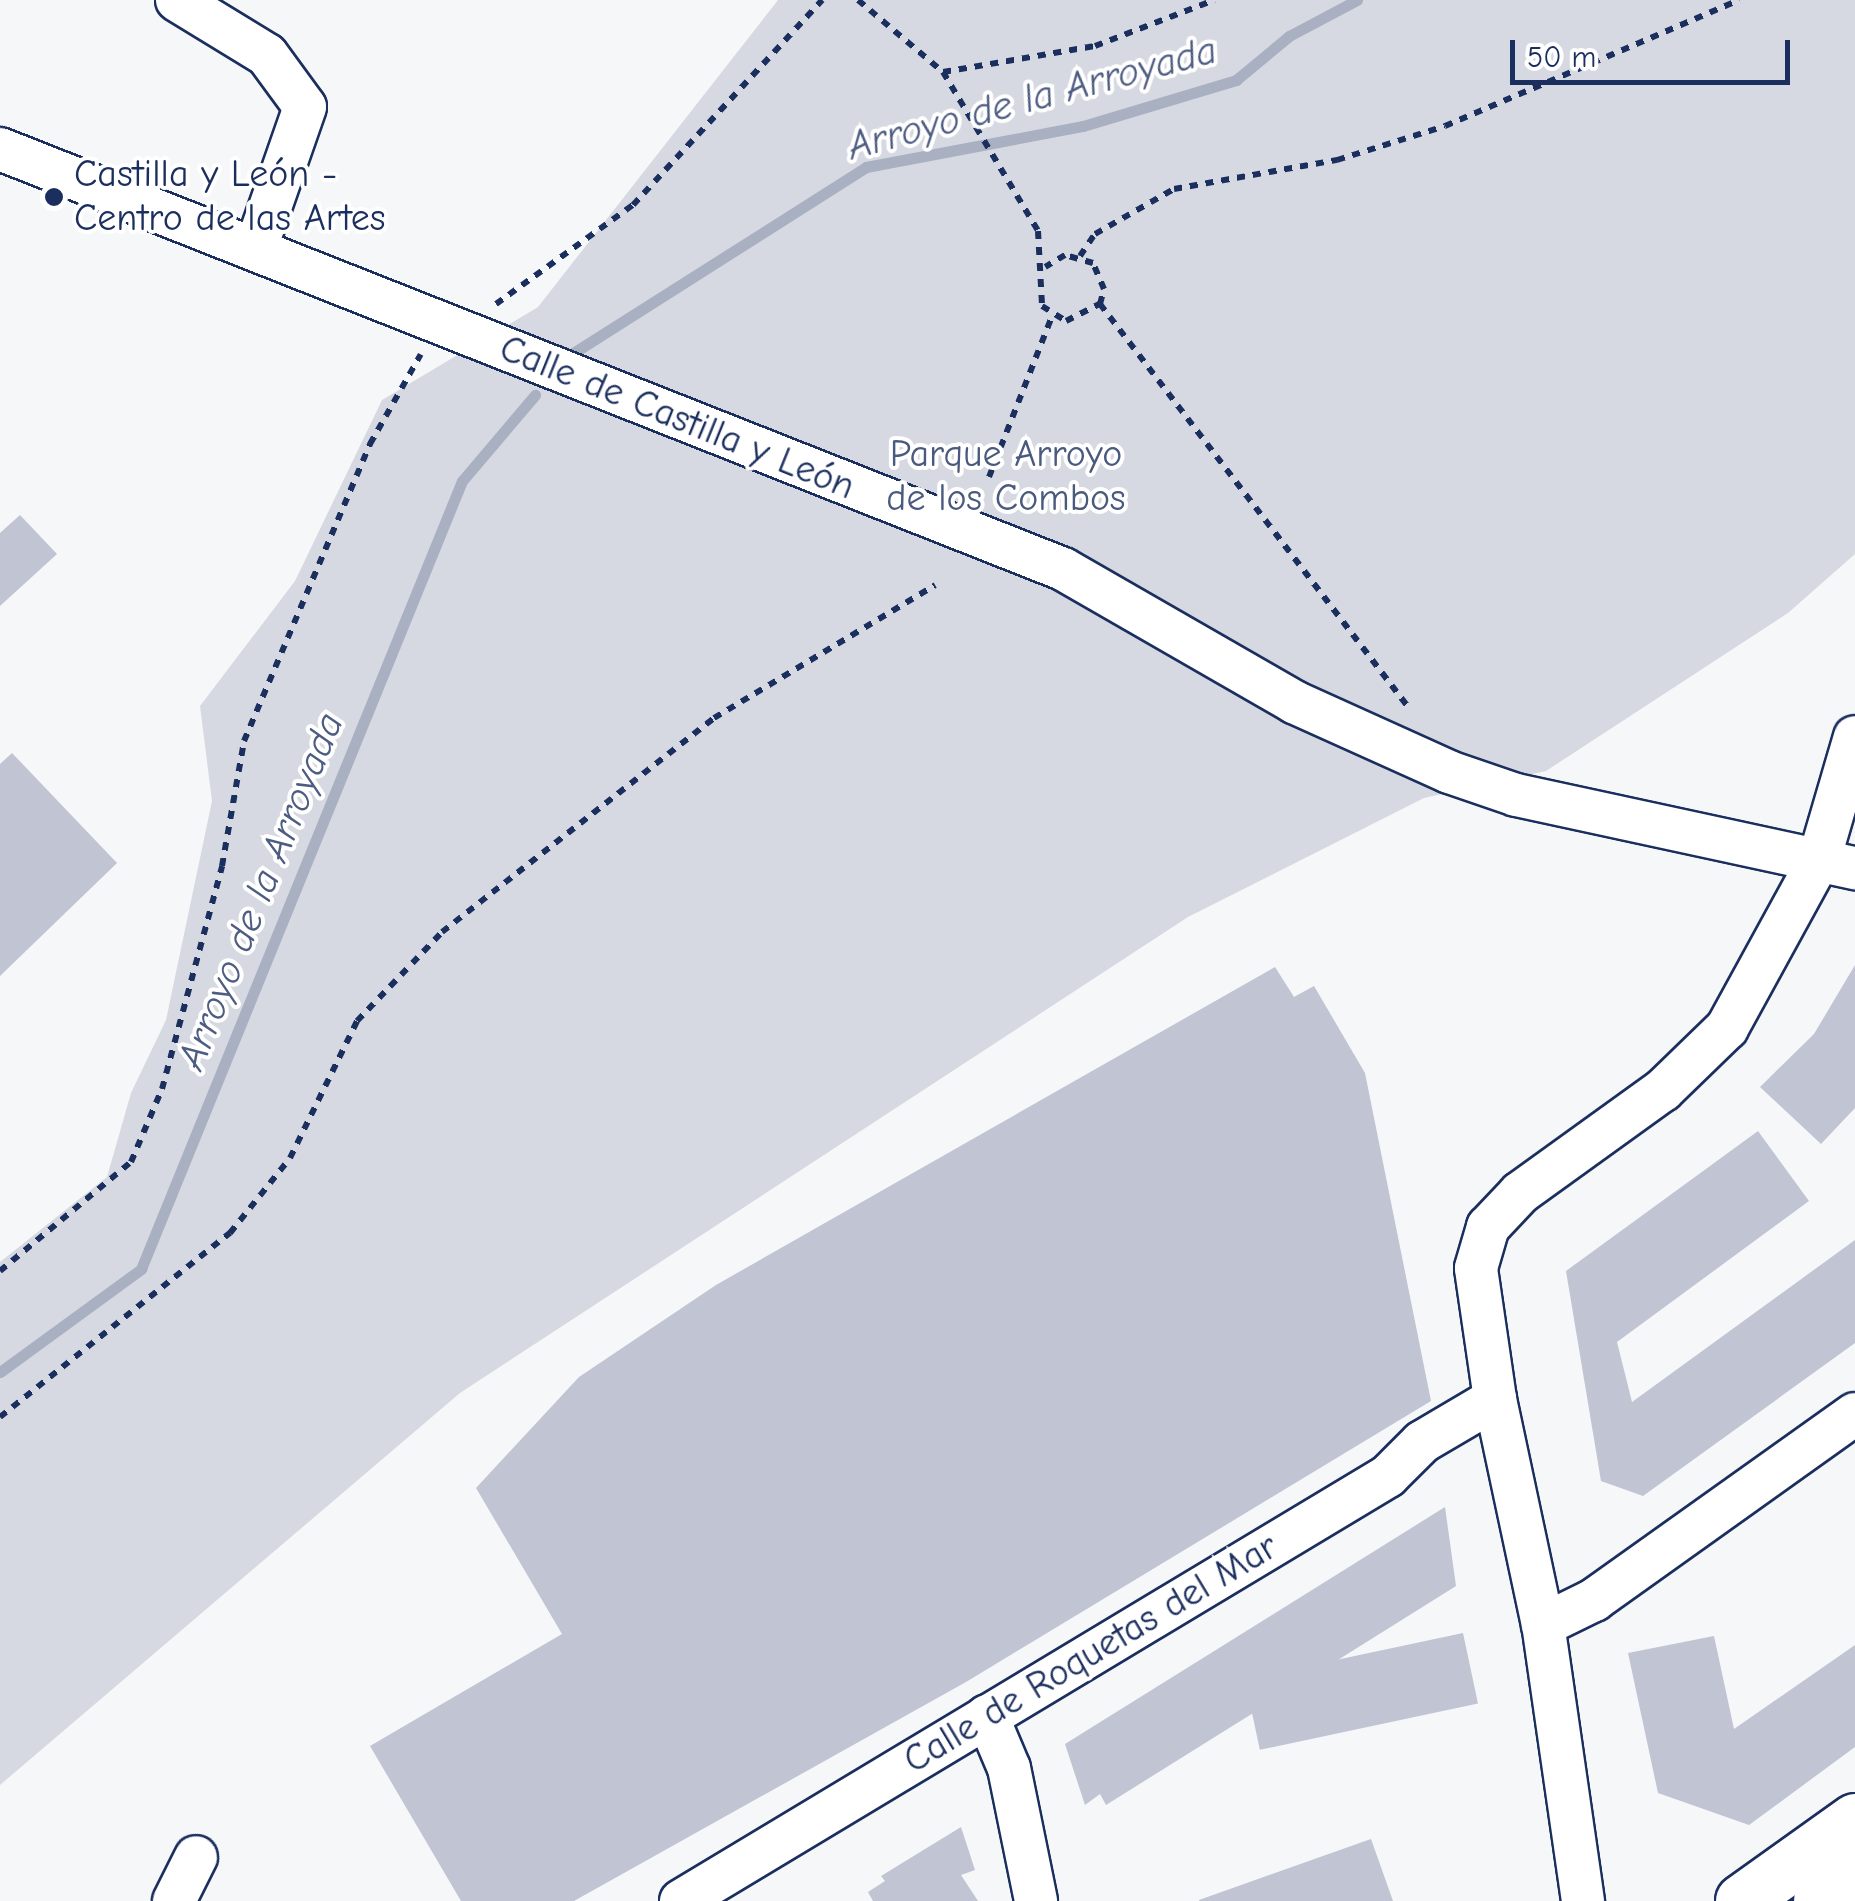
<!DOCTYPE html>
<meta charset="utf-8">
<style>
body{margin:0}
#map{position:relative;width:1855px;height:1901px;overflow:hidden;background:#f6f7f9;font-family:"Comic Neue",sans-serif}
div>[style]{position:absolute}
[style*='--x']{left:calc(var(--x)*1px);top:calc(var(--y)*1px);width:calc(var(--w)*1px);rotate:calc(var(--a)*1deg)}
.green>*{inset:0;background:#d6d9e2}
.stream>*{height:11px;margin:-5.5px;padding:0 5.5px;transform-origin:5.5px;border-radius:5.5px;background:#a9b0c1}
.building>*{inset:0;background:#c0c4d3;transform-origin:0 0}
.path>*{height:6px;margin-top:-3px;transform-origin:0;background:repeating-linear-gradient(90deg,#1b2f5e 0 8px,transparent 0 16px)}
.roads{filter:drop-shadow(2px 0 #1b2f5e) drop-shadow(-2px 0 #1b2f5e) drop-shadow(0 2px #1b2f5e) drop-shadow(0 -2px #1b2f5e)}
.minor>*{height:42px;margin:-21px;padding:0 21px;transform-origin:21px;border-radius:21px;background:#fff}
.tertiary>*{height:52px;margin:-26px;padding:0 26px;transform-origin:26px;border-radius:26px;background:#fff}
.dots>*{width:28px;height:28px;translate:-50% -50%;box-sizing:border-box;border:5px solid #fff;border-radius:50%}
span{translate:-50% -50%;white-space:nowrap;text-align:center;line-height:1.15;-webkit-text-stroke:8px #fff;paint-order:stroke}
.poi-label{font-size:38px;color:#1b2f5e}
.left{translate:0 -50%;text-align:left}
.street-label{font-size:38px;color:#1b2f5e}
.park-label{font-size:38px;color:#4a5a7f}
.water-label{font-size:40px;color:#4d5c81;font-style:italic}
.scale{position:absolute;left:1510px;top:40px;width:280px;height:45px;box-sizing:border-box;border:5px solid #1b2f5e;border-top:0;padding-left:12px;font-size:30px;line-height:35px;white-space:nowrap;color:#1b2f5e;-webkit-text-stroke:8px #fff;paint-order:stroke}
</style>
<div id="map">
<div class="green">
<div style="clip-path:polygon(778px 0,1855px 0,1855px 554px,1788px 613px,1546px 771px,1424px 798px,1188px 917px,460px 1393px,0 1785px,0 1262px,107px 1177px,131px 1093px,166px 1020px,212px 801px,200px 706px,295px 581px,382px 400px,538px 307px)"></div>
</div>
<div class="stream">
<div style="--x:570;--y:355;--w:351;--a:-32.4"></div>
<div style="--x:866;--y:167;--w:221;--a:-10.7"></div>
<div style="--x:1083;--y:126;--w:160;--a:-16.7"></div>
<div style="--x:1236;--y:80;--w:69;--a:-39.7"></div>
<div style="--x:1289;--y:36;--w:77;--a:-27.9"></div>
<div style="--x:0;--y:1372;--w:175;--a:-36.1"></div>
<div style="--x:141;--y:1269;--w:851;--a:-67.84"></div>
<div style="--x:462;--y:481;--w:113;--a:-49.7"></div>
</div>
<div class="building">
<div style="clip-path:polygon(20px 515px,57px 554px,0 606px,0 533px)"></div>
<div style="clip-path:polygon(12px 753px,117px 863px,0 976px,0 764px)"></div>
<div style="clip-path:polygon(1855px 965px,1855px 1108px,1821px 1144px,1760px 1087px,1814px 1034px)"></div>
<div style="clip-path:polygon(1275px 967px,1294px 997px,1314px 986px,1365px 1073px,1431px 1401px,966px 1682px,574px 1901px,461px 1901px,370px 1746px,562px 1634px,476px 1488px,579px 1377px,716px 1285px)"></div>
<div style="clip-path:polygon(1758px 1131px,1809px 1201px,1617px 1342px,1632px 1402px,1855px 1240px,1855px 1343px,1643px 1496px,1601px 1481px,1566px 1271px)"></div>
<div style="clip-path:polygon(1445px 1507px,1456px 1586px,1106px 1805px,1100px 1794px,1085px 1805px,1065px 1744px)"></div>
<div style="left:1463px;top:1633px;width:72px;height:223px;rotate:78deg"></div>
<div style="clip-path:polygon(1714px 1636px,1734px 1729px,1855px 1645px,1855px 1747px,1749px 1825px,1658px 1793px,1628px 1653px)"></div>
<div style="clip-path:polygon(961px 1827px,975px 1870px,961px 1875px,978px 1901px,873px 1901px,868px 1892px,885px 1881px,881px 1876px)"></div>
<div style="clip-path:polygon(1371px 1839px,1393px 1901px,1199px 1901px,1199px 1900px)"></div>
</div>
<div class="path">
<div style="--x:858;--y:0;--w:111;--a:40.3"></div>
<div style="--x:943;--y:72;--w:185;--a:59.1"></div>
<div style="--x:1038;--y:231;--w:75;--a:86.9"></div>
<div style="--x:1042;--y:306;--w:28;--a:32"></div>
<div style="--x:1066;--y:321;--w:38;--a:-27"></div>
<div style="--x:1100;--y:304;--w:16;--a:-75"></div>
<div style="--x:1104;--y:289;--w:28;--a:-113"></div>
<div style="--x:1093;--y:263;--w:29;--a:-164"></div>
<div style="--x:1065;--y:255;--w:23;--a:149"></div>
<div style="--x:943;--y:72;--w:154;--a:-9.7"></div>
<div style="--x:1095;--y:46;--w:128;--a:-21.1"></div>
<div style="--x:1080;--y:256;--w:27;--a:-56"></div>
<div style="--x:1095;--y:234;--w:91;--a:-29.7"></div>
<div style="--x:1174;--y:189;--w:166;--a:-10.1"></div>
<div style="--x:1337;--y:160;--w:113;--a:-17.5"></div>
<div style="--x:1445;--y:126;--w:320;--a:-23.2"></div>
<div style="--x:496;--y:304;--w:169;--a:-35.9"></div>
<div style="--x:633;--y:205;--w:279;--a:-47.3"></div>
<div style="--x:1100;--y:304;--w:509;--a:52.59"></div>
<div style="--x:989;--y:477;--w:173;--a:-68.6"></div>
<div style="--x:0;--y:1271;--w:170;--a:-39.8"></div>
<div style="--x:131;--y:1162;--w:79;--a:-67"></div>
<div style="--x:162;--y:1089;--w:231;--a:-74.9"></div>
<div style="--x:222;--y:866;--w:127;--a:-80"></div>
<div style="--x:244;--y:741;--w:323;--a:-67"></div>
<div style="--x:370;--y:444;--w:103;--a:-60.5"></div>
<div style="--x:0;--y:1417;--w:295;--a:-38.7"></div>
<div style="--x:230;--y:1233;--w:96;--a:-51.3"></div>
<div style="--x:290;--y:1158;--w:153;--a:-63.9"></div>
<div style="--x:357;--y:1021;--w:123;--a:-46.3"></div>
<div style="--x:442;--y:932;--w:346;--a:-38.2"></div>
<div style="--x:714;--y:718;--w:258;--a:-31"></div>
</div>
<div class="roads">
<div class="minor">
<div style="--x:177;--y:0;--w:105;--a:31.4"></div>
<div style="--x:267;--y:55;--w:64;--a:53.8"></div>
<div style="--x:305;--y:107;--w:149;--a:109.2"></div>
<div style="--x:0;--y:149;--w:1143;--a:21.56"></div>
<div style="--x:1063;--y:569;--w:267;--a:29.9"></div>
<div style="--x:1294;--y:702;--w:170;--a:24.3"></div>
<div style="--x:1449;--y:772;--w:71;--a:18.9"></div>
<div style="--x:1516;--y:795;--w:347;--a:12.2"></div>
<div style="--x:1543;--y:1625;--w:57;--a:-26.1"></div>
<div style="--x:1594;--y:1600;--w:320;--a:-35.5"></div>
<div style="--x:987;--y:1716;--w:56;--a:67.1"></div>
<div style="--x:1009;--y:1768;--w:136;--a:78.5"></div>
<div style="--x:174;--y:1901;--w:49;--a:-63.4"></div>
<div style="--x:681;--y:1901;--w:825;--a:-31.01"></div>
<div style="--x:1388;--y:1476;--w:48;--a:-45"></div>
<div style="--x:1422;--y:1442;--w:85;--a:-30.5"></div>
<div style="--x:1583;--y:1901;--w:279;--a:-98.2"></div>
<div style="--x:1543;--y:1625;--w:231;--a:-102"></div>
<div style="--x:1495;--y:1399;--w:132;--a:-98.3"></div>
<div style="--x:1476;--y:1268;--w:43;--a:-73.7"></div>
<div style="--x:1488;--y:1227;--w:47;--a:-46.7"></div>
<div style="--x:1520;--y:1193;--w:176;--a:-35.8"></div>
<div style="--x:1663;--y:1090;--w:89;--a:-44.1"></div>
<div style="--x:1727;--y:1028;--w:192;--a:-61.3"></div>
<div style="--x:1819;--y:860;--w:128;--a:-73.7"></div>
</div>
<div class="tertiary">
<div style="--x:1742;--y:1901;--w:139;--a:-35.6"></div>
<div style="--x:1820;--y:1901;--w:43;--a:-35.5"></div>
</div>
</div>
<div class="dots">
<div style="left:54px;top:197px;background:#1b2f5e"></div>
</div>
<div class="poi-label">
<span class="left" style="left:74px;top:197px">Castilla y León -<br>Centro de las Artes</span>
</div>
<div class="street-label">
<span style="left:677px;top:418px;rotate:22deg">Calle de Castilla y León</span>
<span style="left:1091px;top:1654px;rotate:-31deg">Calle de Roquetas del Mar</span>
</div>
<div class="park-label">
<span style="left:1006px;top:477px">Parque Arroyo<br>de los Combos</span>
</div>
<div class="water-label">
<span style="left:1032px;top:98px;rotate:-15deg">Arroyo de la Arroyada</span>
<span style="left:260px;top:891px;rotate:-68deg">Arroyo de la Arroyada</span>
</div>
<div class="scale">50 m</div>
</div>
